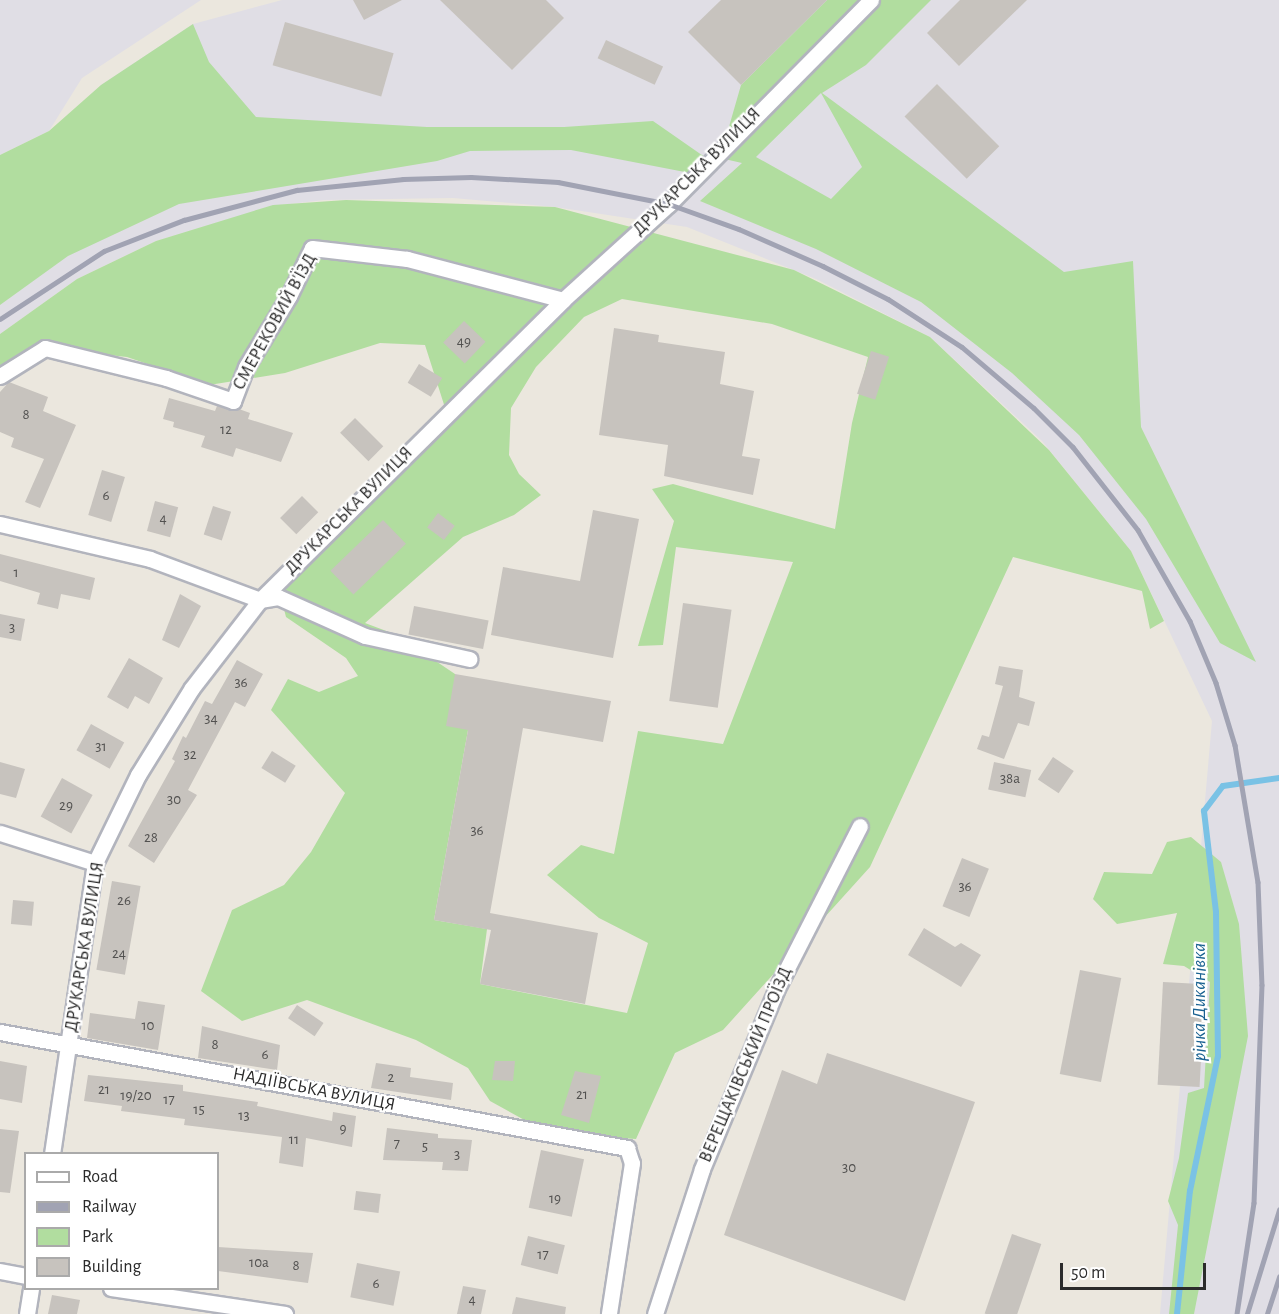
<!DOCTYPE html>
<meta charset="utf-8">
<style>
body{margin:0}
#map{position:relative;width:1279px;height:1314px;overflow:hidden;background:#ebe7de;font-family:"Alegreya Sans",sans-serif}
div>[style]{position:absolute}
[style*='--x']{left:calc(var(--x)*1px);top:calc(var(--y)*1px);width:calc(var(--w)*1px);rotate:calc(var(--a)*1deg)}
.industrial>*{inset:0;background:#e0dee5}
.green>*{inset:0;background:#b1dd9f}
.stream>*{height:6px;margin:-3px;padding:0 3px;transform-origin:3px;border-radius:3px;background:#7ac2e5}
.building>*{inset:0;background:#c7c3be;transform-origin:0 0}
.roads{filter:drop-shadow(2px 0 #b2b4bd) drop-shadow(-2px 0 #b2b4bd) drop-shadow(0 2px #b2b4bd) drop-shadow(0 -2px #b2b4bd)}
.street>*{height:15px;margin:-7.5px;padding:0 7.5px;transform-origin:7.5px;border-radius:7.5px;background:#fff}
.rail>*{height:4.5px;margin:-2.25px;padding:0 2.25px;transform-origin:2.25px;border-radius:2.25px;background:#a1a3b3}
span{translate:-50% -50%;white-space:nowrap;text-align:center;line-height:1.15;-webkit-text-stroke:4.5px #fff;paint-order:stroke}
.number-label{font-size:15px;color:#525150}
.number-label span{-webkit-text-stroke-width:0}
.street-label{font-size:18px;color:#2b2b2b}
.water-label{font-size:20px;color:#196191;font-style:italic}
.legend{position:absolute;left:24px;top:1152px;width:195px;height:138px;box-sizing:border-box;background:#fff;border:2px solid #aaa;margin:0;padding:8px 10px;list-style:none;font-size:18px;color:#2b2b2b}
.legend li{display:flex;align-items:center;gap:12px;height:30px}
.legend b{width:30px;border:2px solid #aaa}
.scale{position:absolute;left:1060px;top:1263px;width:146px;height:27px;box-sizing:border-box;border:3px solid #2b2b2b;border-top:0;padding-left:8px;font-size:18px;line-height:21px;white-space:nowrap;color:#2b2b2b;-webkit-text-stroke:4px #fff;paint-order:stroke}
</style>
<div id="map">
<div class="industrial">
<div style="clip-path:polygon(0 0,201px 0,82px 78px,49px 131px,0 155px)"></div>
<div style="clip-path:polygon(282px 0,1279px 0,1279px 1314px,1160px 1314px,1212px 721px,1131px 551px,1042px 441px,930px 337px,816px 279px,687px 227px,555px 207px,453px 198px,324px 200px,273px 206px,156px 241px,77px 279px,0 334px,0 156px,60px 134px,101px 85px,193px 24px)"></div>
</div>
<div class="green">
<div style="clip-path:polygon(evenodd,827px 0,931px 0,866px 65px,822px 93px,1064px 272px,1133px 261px,1141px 427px,1256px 662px,1220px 643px,1146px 519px,1079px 435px,1012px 373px,921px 302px,816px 249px,700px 201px,742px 163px,720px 158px,741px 85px,827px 0,821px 93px,862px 167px,831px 199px,756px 157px,821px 93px)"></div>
<div style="clip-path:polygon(193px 24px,209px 62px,256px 117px,427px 127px,564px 127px,653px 121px,709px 160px,690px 173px,571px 150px,470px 151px,437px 161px,179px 204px,68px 256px,0 305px,0 155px,49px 131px,101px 85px)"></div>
<div style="clip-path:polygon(evenodd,346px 200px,555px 207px,794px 270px,930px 337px,1049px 450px,1131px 551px,1164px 621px,1150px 629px,1142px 591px,1013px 557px,870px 867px,723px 1030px,675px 1053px,636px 1139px,548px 1133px,490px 1101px,468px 1068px,416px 1040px,307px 1000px,242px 1021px,201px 991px,232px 910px,284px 885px,311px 852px,345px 793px,271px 710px,288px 679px,319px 692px,358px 676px,346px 658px,286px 617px,277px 582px,447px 414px,425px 345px,380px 343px,285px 373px,209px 385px,127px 357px,45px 348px,0 380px,0 334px,77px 279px,156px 241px,273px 205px,346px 200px,622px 299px,772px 324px,868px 357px,852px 423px,835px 529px,673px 484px,652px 489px,674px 521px,638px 646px,663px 645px,676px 547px,793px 562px,723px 744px,638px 731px,614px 854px,581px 845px,547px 875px,599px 918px,648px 943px,627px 1013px,480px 984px,487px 929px,434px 920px,468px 730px,455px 674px,397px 635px,365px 623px,463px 537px,514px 515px,541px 495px,519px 474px,509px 455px,511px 408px,536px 367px,584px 317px,622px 299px)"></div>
<div style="clip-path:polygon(1191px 837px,1221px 862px,1239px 924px,1248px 1036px,1194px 1314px,1169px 1314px,1178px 1225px,1168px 1201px,1179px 1158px,1188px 1093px,1204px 1088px,1210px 982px,1184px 966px,1163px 964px,1177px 913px,1117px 924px,1093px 899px,1104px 872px,1152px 874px,1167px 842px)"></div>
</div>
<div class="stream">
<div style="--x:1177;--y:1314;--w:124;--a:-84"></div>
<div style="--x:1190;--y:1191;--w:138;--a:-78.3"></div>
<div style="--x:1218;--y:1056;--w:144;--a:-90.8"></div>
<div style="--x:1216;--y:912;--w:102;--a:-96.8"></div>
<div style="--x:1204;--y:811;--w:31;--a:-53"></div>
<div style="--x:1223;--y:786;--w:57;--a:-8.1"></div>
</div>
<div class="building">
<div style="clip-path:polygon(353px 0,402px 0,364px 20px)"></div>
<div style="clip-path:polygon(440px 0,546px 0,564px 18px,512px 70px)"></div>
<div style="clip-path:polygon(721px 0,827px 0,741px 85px,688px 32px)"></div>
<div style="clip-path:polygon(960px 0,1027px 0,959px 66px,927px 33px)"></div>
<div style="left:285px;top:22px;width:113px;height:45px;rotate:16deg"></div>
<div style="left:606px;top:40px;width:63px;height:20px;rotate:25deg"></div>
<div style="left:937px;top:84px;width:88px;height:46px;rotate:45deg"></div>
<div style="left:464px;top:321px;width:30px;height:30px;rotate:44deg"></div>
<div style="clip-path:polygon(614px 328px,659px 335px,658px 342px,725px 352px,720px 384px,754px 391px,742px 456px,760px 459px,753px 495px,664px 476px,668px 445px,599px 435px)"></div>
<div style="left:871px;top:351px;width:19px;height:45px;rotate:18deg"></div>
<div style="left:419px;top:364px;width:27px;height:22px;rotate:31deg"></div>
<div style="clip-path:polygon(9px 382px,48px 397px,43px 411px,76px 425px,40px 508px,25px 502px,44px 459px,11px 447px,14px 438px,0 432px,0 392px)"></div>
<div style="clip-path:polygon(169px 398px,215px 411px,217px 406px,239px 409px,250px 413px,248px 419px,293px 433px,281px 462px,236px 448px,233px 457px,201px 447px,205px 436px,173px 427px,174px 422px,163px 419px)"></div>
<div style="left:355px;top:418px;width:40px;height:21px;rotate:45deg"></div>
<div style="left:102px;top:470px;width:24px;height:47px;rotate:17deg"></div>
<div style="left:302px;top:496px;width:23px;height:31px;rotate:45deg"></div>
<div style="left:155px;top:501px;width:24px;height:31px;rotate:15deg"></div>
<div style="left:213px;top:506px;width:19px;height:30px;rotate:18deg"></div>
<div style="clip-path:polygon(593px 510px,639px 519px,613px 658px,491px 635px,503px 567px,580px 581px)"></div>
<div style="left:438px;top:513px;width:21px;height:18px;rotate:37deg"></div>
<div style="left:383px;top:520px;width:33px;height:73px;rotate:46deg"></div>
<div style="clip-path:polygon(0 554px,95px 578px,90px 600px,61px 594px,58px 609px,37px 604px,40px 593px,0 581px)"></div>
<div style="clip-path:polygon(180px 594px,201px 606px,179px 648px,162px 640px)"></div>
<div style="left:683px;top:603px;width:49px;height:99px;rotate:8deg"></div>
<div style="left:414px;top:606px;width:76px;height:29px;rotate:11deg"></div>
<div style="clip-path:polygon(0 614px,25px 619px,21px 641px,0 637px)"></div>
<div style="clip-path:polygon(129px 658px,163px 678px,149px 704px,135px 696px,128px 709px,107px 697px)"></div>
<div style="clip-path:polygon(237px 660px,263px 674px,245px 707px,235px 702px,188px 790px,197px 795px,154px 863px,128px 846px,175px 761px,172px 759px,183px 736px,186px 738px,205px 701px,212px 704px)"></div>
<div style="clip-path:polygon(999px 666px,1023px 670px,1019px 697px,1035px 702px,1029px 726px,1018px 723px,1004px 759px,977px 749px,982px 735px,989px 737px,1003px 686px,995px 684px)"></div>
<div style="clip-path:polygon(455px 674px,611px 701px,603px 742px,523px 728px,490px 913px,598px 933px,585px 1004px,480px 984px,491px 930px,434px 920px,468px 730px,446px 726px)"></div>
<div style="left:91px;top:724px;width:38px;height:30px;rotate:29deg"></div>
<div style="left:272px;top:751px;width:28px;height:20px;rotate:32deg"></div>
<div style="left:1053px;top:757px;width:25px;height:27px;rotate:34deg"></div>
<div style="clip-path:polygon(0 762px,25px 769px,16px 798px,0 794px)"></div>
<div style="left:994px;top:762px;width:38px;height:28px;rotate:12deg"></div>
<div style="left:62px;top:778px;width:35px;height:44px;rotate:29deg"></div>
<div style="left:962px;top:858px;width:29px;height:52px;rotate:22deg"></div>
<div style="left:112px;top:881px;width:29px;height:90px;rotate:10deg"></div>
<div style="left:13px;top:900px;width:21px;height:24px;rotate:5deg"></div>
<div style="clip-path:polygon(924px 928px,955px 947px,961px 943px,981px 955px,961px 987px,908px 955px)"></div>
<div style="left:1080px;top:970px;width:42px;height:106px;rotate:11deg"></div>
<div style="left:1163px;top:982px;width:42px;height:103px;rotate:3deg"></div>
<div style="clip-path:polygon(138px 1001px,165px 1005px,158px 1050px,87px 1038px,90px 1013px,135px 1019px)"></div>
<div style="left:297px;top:1005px;width:32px;height:16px;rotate:34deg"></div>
<div style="clip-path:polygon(202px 1026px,280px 1045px,277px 1070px,198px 1058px)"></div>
<div style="clip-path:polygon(827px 1053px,975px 1102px,905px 1301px,724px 1235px,782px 1070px,817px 1084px)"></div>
<div style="clip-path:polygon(0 1061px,27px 1066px,22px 1103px,0 1099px)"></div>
<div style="clip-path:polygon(495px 1061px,515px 1061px,513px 1081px,492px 1080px)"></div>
<div style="clip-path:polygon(376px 1063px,411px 1068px,410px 1077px,453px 1083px,451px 1100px,371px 1088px)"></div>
<div style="clip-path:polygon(575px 1071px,601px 1076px,589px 1123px,561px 1115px)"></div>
<div style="clip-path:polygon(88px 1075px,183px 1085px,183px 1091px,258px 1102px,257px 1106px,332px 1121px,333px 1112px,356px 1116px,352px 1147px,306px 1138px,303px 1167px,279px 1163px,282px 1137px,184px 1125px,185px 1119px,121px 1111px,122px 1106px,84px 1101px)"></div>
<div style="clip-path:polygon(387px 1128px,438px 1134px,438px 1138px,472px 1140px,468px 1171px,442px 1170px,443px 1162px,383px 1160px)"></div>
<div style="clip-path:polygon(0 1129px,19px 1131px,10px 1193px,0 1192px)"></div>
<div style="left:541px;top:1150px;width:44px;height:59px;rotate:12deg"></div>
<div style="left:356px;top:1191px;width:25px;height:19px;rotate:7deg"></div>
<div style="left:1012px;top:1234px;width:31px;height:84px;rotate:19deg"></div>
<div style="left:528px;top:1236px;width:38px;height:30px;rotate:14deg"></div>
<div style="clip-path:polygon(218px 1247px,313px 1253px,308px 1283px,218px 1271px)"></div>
<div style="left:357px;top:1263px;width:44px;height:35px;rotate:11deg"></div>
<div style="clip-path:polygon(463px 1286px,486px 1290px,481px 1314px,457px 1314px)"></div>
<div style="clip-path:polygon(52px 1295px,80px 1300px,77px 1314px,48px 1314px)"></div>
<div style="clip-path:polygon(516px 1297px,566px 1307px,565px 1314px,512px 1314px)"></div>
</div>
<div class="roads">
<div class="street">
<div style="--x:0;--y:376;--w:53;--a:-31.9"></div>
<div style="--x:45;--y:348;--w:125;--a:13.9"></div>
<div style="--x:166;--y:378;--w:71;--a:18.9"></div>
<div style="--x:233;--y:401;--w:36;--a:-69"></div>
<div style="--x:246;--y:367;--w:83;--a:-58.8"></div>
<div style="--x:289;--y:296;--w:53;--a:-64.4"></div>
<div style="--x:312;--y:248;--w:96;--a:6.6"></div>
<div style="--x:407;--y:259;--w:161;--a:14.7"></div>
<div style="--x:0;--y:524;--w:154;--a:13.1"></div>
<div style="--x:150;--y:559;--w:117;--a:20.4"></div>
<div style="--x:260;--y:600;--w:18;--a:-9"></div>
<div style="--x:278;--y:597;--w:95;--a:24.1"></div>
<div style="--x:365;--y:636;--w:107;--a:12.4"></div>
<div style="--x:0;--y:833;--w:100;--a:17.5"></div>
<div style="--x:0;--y:1032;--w:638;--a:10.48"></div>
<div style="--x:627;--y:1148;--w:16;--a:72"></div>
<div style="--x:632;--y:1163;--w:153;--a:98.7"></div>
<div style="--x:52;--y:1154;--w:294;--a:-81.6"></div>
<div style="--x:95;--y:863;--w:98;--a:-64"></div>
<div style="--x:138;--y:775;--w:102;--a:-58.2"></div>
<div style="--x:192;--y:688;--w:111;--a:-52.3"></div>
<div style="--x:260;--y:600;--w:426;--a:-44.7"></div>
<div style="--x:563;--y:300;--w:143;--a:-42.2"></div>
<div style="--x:669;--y:204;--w:287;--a:-45.3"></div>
<div style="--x:0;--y:1271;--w:26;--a:11"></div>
<div style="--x:111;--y:1288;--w:176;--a:8.5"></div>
<div style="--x:27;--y:1314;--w:26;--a:-81"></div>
<div style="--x:655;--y:1314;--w:152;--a:-72"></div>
<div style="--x:702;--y:1169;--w:194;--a:-67.5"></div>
<div style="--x:776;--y:990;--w:184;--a:-62.9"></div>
</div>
</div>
<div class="rail">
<div style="--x:0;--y:319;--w:124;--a:-33.2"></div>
<div style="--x:104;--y:251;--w:86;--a:-21.2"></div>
<div style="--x:184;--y:220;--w:117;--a:-14.9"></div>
<div style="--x:297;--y:190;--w:107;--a:-5.9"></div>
<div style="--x:403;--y:179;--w:68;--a:-1.7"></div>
<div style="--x:471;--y:177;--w:87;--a:3.3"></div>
<div style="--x:558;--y:182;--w:113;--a:11.2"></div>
<div style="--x:669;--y:204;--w:74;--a:19.7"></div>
<div style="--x:739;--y:229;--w:92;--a:23.8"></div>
<div style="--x:823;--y:266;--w:73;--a:26.9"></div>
<div style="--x:888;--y:299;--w:88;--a:33"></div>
<div style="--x:962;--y:347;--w:94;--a:40.3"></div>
<div style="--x:1034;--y:408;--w:55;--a:45"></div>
<div style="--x:1073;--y:447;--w:105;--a:51.9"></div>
<div style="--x:1138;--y:530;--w:105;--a:60.3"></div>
<div style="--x:1190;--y:621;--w:67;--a:67.2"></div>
<div style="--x:1216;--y:683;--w:65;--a:73"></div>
<div style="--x:1235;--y:745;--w:139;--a:80.5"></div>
<div style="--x:1258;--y:882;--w:103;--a:87.8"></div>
<div style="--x:1262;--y:985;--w:218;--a:92.1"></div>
<div style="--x:1254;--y:1203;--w:112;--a:98.7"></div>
<div style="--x:1247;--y:1314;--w:109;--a:-72.9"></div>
<div style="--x:1267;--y:1314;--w:39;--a:-72"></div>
</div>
<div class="number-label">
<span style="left:464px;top:342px">49</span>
<span style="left:26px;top:415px">8</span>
<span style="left:226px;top:430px">12</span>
<span style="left:106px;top:496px">6</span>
<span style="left:163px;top:519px">4</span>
<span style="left:16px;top:573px">1</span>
<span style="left:12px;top:628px">3</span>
<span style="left:241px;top:683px">36</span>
<span style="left:211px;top:719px">34</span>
<span style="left:101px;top:747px">31</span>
<span style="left:190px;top:755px">32</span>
<span style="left:1010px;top:779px">38а</span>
<span style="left:174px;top:800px">30</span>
<span style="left:66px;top:806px">29</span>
<span style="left:477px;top:831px">36</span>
<span style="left:151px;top:838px">28</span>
<span style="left:965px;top:887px">36</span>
<span style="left:124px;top:901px">26</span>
<span style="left:119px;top:954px">24</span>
<span style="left:148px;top:1026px">10</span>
<span style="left:215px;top:1045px">8</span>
<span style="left:265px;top:1055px">6</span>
<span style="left:391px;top:1078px">2</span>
<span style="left:104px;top:1090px">21</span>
<span style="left:582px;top:1095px">21</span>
<span style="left:136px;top:1096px">19/20</span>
<span style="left:169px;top:1100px">17</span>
<span style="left:199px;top:1110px">15</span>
<span style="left:244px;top:1116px">13</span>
<span style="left:343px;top:1129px">9</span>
<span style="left:294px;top:1140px">11</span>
<span style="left:397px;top:1144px">7</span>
<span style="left:425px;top:1147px">5</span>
<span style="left:457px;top:1155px">3</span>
<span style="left:849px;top:1168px">30</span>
<span style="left:555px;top:1199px">19</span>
<span style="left:543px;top:1255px">17</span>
<span style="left:259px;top:1263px">10а</span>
<span style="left:296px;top:1266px">8</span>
<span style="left:376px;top:1284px">6</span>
<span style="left:472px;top:1300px">4</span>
</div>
<div class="street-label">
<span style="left:697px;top:172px;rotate:-45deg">ДРУКАРСЬКА ВУЛИЦЯ</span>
<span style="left:275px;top:322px;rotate:-61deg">СМЕРЕКОВИЙ В'ЇЗД</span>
<span style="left:349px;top:511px;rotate:-45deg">ДРУКАРСЬКА ВУЛИЦЯ</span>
<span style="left:85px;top:947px;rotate:-81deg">ДРУКАРСЬКА ВУЛИЦЯ</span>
<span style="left:746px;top:1065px;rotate:-67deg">ВЕРЕЩАКІВСЬКИЙ ПРОЇЗД</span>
<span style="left:314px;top:1090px;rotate:11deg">НАДІЇВСЬКА ВУЛИЦЯ</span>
</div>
<div class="water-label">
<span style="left:1199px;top:1002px;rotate:-90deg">річка Диканівка</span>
</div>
<ul class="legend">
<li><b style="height:8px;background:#fff"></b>Road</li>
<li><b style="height:8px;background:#a1a3b3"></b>Railway</li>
<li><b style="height:16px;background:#b1dd9f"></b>Park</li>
<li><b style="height:16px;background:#c7c3be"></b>Building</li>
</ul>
<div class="scale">50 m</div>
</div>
